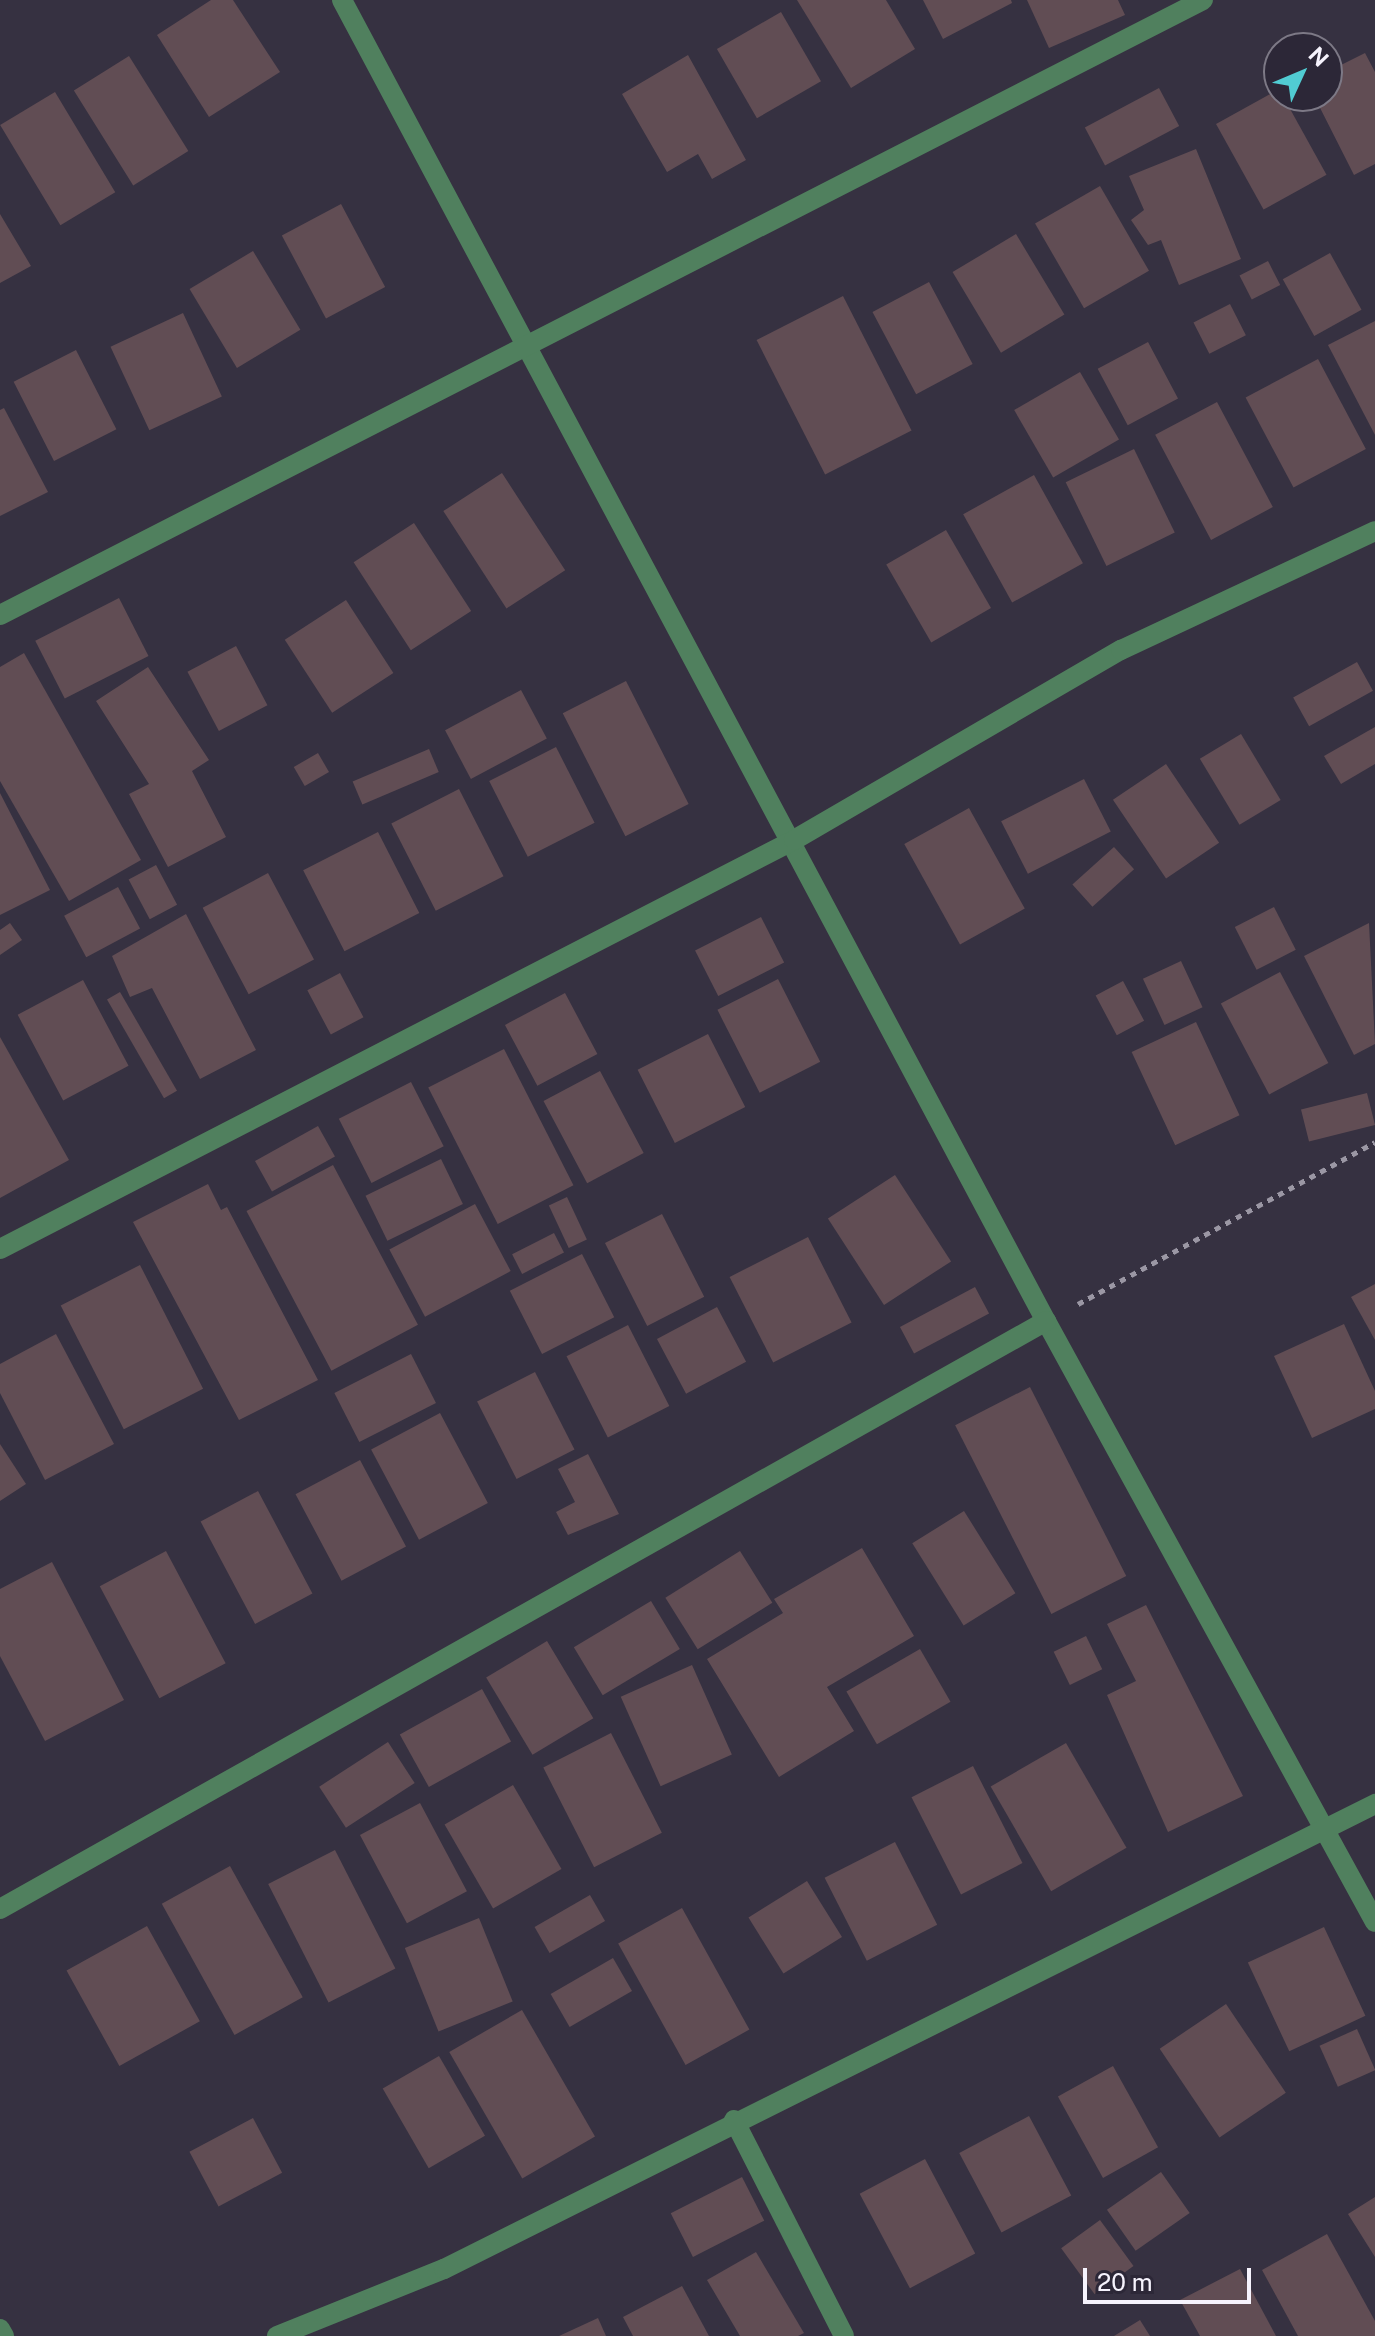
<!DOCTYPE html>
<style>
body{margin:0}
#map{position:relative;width:1375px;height:2336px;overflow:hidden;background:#363141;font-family:"Public Sans",sans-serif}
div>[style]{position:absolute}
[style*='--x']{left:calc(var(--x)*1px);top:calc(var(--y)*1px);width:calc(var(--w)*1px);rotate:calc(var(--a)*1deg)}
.building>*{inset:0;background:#614d54;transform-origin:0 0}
.path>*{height:5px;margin-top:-2.5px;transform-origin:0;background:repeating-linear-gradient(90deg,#9b97a4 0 6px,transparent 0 12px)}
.minor>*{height:20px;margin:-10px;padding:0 10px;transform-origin:10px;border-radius:10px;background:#50805e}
.tertiary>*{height:20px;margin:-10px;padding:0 10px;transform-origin:10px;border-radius:10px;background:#50805e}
span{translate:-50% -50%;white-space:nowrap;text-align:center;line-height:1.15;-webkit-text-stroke:7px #2c2737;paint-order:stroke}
.north{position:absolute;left:1263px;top:32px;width:80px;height:80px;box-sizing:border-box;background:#2c2737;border:2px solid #7d7986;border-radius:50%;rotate:46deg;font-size:22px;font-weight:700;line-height:32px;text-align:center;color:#f6f3fd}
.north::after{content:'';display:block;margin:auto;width:28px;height:36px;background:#51ccd3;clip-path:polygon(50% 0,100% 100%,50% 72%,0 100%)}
.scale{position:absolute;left:1083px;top:2268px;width:168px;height:36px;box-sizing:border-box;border:4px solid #f6f3fd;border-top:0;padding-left:10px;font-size:24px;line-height:28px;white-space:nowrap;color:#f6f3fd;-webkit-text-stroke:6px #2c2737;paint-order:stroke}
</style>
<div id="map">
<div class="building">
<div style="clip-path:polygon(211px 0,233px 0,280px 72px,209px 117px,157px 35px)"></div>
<div style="clip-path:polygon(797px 0,886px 0,915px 49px,851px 88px)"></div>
<div style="clip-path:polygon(923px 0,1011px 0,1012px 3px,943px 39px)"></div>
<div style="clip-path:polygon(1027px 0,1118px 0,1125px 15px,1049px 48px)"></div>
<div style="left:781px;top:12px;width:80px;height:74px;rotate:60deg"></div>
<div style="clip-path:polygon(1365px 53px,1375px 72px,1375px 164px,1354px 175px,1314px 96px,1327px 96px,1327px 72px)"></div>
<div style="clip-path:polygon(688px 55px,746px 160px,712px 179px,698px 154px,667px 172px,622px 94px)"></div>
<div style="left:129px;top:56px;width:112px;height:65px;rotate:58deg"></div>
<div style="left:1159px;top:88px;width:43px;height:84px;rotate:62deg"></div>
<div style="left:1279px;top:89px;width:98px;height:72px;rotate:61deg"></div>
<div style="left:55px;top:92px;width:117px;height:64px;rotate:59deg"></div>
<div style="clip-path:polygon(1196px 149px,1241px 259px,1179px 285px,1161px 240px,1148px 245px,1131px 220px,1144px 210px,1129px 176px)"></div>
<div style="left:1100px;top:186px;width:98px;height:75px;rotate:60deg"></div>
<div style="left:341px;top:204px;width:94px;height:67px;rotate:62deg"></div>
<div style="clip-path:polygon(0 214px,31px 266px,0 283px)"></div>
<div style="left:1016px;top:234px;width:94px;height:74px;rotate:59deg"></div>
<div style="left:253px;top:251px;width:92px;height:74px;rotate:59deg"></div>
<div style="left:1330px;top:253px;width:65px;height:54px;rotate:61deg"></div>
<div style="left:1268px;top:261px;width:27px;height:32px;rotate:63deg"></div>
<div style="left:929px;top:282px;width:93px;height:64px;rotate:62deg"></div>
<div style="left:843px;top:296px;width:151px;height:97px;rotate:63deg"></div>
<div style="left:1230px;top:304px;width:35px;height:41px;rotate:63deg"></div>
<div style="left:183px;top:313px;width:92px;height:80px;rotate:65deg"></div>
<div style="clip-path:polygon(1375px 321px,1375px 435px,1328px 345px)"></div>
<div style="left:1148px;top:342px;width:64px;height:57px;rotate:62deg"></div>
<div style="left:76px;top:350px;width:89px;height:70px;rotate:63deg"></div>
<div style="left:1318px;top:359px;width:102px;height:82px;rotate:62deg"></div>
<div style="left:1080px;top:372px;width:78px;height:76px;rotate:60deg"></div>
<div style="left:1217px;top:402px;width:119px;height:70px;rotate:62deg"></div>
<div style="clip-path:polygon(4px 408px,48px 492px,0 516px,0 410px)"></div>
<div style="left:1134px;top:449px;width:93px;height:76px;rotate:64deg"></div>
<div style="left:502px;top:473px;width:116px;height:70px;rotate:57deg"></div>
<div style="left:1034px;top:475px;width:101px;height:81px;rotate:61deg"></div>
<div style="left:414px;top:523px;width:105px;height:72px;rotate:57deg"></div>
<div style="left:946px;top:530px;width:90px;height:69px;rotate:60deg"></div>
<div style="left:119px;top:598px;width:65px;height:94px;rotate:63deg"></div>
<div style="left:346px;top:600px;width:87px;height:73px;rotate:57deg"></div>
<div style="left:236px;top:646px;width:67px;height:55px;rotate:62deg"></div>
<div style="clip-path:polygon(24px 653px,141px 860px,69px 901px,0 781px,0 667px)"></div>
<div style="left:1357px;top:662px;width:33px;height:73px;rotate:61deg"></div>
<div style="clip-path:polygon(148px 667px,209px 760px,192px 771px,226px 837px,168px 867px,129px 794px,149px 784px,96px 701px)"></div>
<div style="left:626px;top:681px;width:138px;height:71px;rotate:63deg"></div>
<div style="left:521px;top:690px;width:55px;height:86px;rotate:62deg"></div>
<div style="clip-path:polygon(1375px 727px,1375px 764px,1341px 784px,1324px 756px)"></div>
<div style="left:1241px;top:734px;width:77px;height:48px;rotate:59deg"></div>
<div style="left:556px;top:747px;width:85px;height:75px;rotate:63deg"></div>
<div style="left:429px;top:749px;width:25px;height:83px;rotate:67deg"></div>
<div style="left:318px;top:753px;width:22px;height:28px;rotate:60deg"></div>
<div style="left:1166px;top:764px;width:95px;height:64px;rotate:56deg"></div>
<div style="left:1084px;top:779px;width:59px;height:93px;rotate:63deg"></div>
<div style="left:459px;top:789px;width:98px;height:76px;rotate:63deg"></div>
<div style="clip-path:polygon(0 793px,50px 890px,0 915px)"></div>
<div style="left:969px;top:808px;width:115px;height:74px;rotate:61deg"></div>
<div style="left:378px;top:832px;width:91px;height:84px;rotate:63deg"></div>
<div style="left:1114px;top:847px;width:30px;height:56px;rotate:48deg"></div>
<div style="left:156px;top:865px;width:45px;height:31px;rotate:62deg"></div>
<div style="left:268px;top:873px;width:98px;height:74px;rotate:62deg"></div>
<div style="left:118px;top:887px;width:47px;height:61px;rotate:62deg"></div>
<div style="left:1274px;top:907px;width:48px;height:44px;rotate:63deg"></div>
<div style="clip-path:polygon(186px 914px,256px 1050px,200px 1079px,152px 988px,130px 997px,112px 956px)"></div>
<div style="left:761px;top:917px;width:51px;height:74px;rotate:63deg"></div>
<div style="clip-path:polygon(10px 923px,22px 940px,0 955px,0 930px)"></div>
<div style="clip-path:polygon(1369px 923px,1375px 1044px,1354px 1055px,1304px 956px)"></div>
<div style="left:1181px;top:961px;width:51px;height:42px;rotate:65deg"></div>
<div style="left:1280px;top:972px;width:103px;height:67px;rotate:62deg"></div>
<div style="left:340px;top:973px;width:50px;height:37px;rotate:62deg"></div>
<div style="left:778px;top:979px;width:93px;height:68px;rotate:63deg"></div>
<div style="left:83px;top:980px;width:97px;height:74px;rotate:62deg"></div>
<div style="left:1123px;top:981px;width:45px;height:31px;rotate:62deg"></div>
<div style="left:120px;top:992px;width:114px;height:15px;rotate:60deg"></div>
<div style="left:565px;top:993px;width:69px;height:68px;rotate:62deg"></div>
<div style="left:1196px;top:1022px;width:103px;height:71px;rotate:65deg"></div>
<div style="left:708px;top:1034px;width:82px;height:79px;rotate:63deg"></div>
<div style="clip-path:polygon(0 1037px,69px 1160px,0 1198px)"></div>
<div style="left:504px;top:1049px;width:153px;height:85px;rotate:63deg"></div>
<div style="left:600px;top:1071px;width:93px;height:64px;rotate:62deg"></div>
<div style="left:411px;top:1082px;width:72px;height:81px;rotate:63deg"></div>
<div style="left:1367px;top:1093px;width:33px;height:68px;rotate:76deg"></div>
<div style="left:318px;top:1126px;width:35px;height:72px;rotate:61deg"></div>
<div style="left:441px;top:1159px;width:50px;height:84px;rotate:64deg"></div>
<div style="left:333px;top:1165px;width:181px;height:98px;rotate:62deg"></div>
<div style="left:895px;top:1175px;width:103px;height:80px;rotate:57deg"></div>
<div style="clip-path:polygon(208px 1184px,221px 1210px,227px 1207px,318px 1380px,239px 1420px,133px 1222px)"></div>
<div style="left:567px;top:1197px;width:47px;height:20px;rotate:65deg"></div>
<div style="left:475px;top:1204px;width:76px;height:97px;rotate:62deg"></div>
<div style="left:662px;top:1214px;width:93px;height:64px;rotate:63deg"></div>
<div style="left:554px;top:1233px;width:22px;height:47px;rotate:63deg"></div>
<div style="left:808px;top:1237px;width:96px;height:88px;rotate:63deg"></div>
<div style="left:582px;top:1254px;width:71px;height:81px;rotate:63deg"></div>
<div style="left:140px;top:1265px;width:139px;height:89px;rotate:63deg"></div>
<div style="clip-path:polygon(1375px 1284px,1375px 1340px,1351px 1297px)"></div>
<div style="left:975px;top:1287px;width:30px;height:85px;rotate:62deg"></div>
<div style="left:717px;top:1307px;width:62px;height:68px;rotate:62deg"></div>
<div style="clip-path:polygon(1344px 1324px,1375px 1391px,1375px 1409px,1312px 1438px,1274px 1356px)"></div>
<div style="left:628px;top:1325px;width:91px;height:69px;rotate:63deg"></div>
<div style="clip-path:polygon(56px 1334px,114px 1444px,45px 1480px,0 1393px,0 1364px)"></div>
<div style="left:411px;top:1354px;width:55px;height:86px;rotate:63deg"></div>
<div style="left:535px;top:1372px;width:87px;height:65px;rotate:63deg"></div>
<div style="left:1030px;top:1387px;width:212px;height:84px;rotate:63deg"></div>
<div style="left:440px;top:1413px;width:102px;height:78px;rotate:62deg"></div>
<div style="clip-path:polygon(0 1444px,26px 1484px,0 1501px)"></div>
<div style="clip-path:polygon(588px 1454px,619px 1514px,568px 1535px,556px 1512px,575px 1502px,558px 1469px)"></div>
<div style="left:360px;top:1460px;width:98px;height:73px;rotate:62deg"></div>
<div style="left:258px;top:1491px;width:116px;height:65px;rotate:62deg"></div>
<div style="left:964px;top:1511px;width:97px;height:61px;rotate:58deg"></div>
<div style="clip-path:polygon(862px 1548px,914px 1636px,827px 1687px,854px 1731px,779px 1777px,707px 1659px,783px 1613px,774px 1599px)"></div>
<div style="left:166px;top:1551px;width:127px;height:75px;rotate:62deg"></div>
<div style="left:740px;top:1551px;width:61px;height:88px;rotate:58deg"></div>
<div style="clip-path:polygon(52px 1562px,124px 1700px,45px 1741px,0 1656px,0 1589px)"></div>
<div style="left:651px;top:1601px;width:56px;height:90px;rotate:59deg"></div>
<div style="clip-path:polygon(1146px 1605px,1243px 1796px,1168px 1832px,1107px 1695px,1136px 1681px,1107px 1624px)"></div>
<div style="left:1086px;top:1636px;width:37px;height:36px;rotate:64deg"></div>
<div style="left:547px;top:1641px;width:90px;height:71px;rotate:59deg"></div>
<div style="left:920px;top:1649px;width:61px;height:85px;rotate:60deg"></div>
<div style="left:692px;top:1665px;width:98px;height:78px;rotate:66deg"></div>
<div style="left:482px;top:1689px;width:60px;height:94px;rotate:61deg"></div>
<div style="left:611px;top:1733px;width:112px;height:76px;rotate:63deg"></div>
<div style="left:388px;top:1742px;width:49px;height:82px;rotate:57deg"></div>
<div style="left:1066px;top:1743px;width:121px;height:87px;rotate:60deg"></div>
<div style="left:973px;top:1766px;width:109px;height:69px;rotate:63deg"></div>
<div style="left:513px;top:1785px;width:97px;height:79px;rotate:60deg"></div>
<div style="left:420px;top:1803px;width:100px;height:68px;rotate:62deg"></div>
<div style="left:895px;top:1842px;width:93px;height:79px;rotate:63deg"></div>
<div style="left:335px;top:1850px;width:133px;height:75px;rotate:63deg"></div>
<div style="left:230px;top:1866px;width:150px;height:78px;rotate:61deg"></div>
<div style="left:807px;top:1881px;width:66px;height:69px;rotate:58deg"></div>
<div style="left:590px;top:1895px;width:30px;height:64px;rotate:60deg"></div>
<div style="left:682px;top:1908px;width:139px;height:73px;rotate:61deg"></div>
<div style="left:479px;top:1918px;width:90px;height:80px;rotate:68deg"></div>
<div style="left:147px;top:1926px;width:109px;height:92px;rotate:61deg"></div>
<div style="left:1324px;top:1927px;width:98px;height:84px;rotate:65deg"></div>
<div style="left:613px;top:1958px;width:38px;height:72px;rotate:60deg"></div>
<div style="left:1226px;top:2004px;width:107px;height:80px;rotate:56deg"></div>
<div style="left:522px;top:2010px;width:146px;height:84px;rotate:60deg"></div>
<div style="left:1357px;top:2029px;width:45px;height:41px;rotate:66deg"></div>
<div style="left:439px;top:2056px;width:92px;height:65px;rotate:60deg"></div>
<div style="left:1113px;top:2066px;width:93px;height:63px;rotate:61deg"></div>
<div style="left:1029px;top:2116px;width:90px;height:79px;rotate:62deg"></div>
<div style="left:253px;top:2118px;width:62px;height:72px;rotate:62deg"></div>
<div style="left:925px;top:2159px;width:107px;height:74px;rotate:62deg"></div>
<div style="left:1161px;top:2172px;width:50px;height:66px;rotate:55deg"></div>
<div style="left:742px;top:2177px;width:49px;height:80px;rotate:63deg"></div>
<div style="clip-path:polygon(1375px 2197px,1375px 2257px,1348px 2214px)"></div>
<div style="left:1100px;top:2220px;width:57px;height:48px;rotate:54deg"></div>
<div style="clip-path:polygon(1327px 2234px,1375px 2321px,1375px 2336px,1298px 2336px,1262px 2270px)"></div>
<div style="clip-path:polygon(756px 2252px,804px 2333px,798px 2336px,740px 2336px,707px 2280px)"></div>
<div style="clip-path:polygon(1240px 2269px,1276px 2336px,1200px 2336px,1180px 2300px)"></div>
<div style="clip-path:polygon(682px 2286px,709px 2336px,633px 2336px,623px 2317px)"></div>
<div style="clip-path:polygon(598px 2318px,606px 2336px,559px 2336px)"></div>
<div style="clip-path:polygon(1140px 2320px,1150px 2336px,1114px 2336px)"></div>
</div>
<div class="path">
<div style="--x:1078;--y:1304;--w:338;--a:-28.6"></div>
</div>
<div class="minor">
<div style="--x:342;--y:0;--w:1497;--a:61.95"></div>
<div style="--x:1046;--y:1321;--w:685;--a:61.3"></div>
<div style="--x:0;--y:615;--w:1351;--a:-27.08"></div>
<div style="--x:0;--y:1249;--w:893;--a:-27.25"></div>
<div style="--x:794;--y:840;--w:378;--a:-30.2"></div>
<div style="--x:1121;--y:650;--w:280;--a:-25.1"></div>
<div style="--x:0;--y:1909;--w:1200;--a:-29.34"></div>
<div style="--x:734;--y:2120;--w:242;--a:63"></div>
<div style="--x:277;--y:2336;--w:180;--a:-21.9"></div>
<div style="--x:444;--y:2269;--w:1041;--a:-26.54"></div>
</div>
<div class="tertiary">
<div style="--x:0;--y:2329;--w:8;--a:60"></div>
</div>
<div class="north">N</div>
<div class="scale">20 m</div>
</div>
